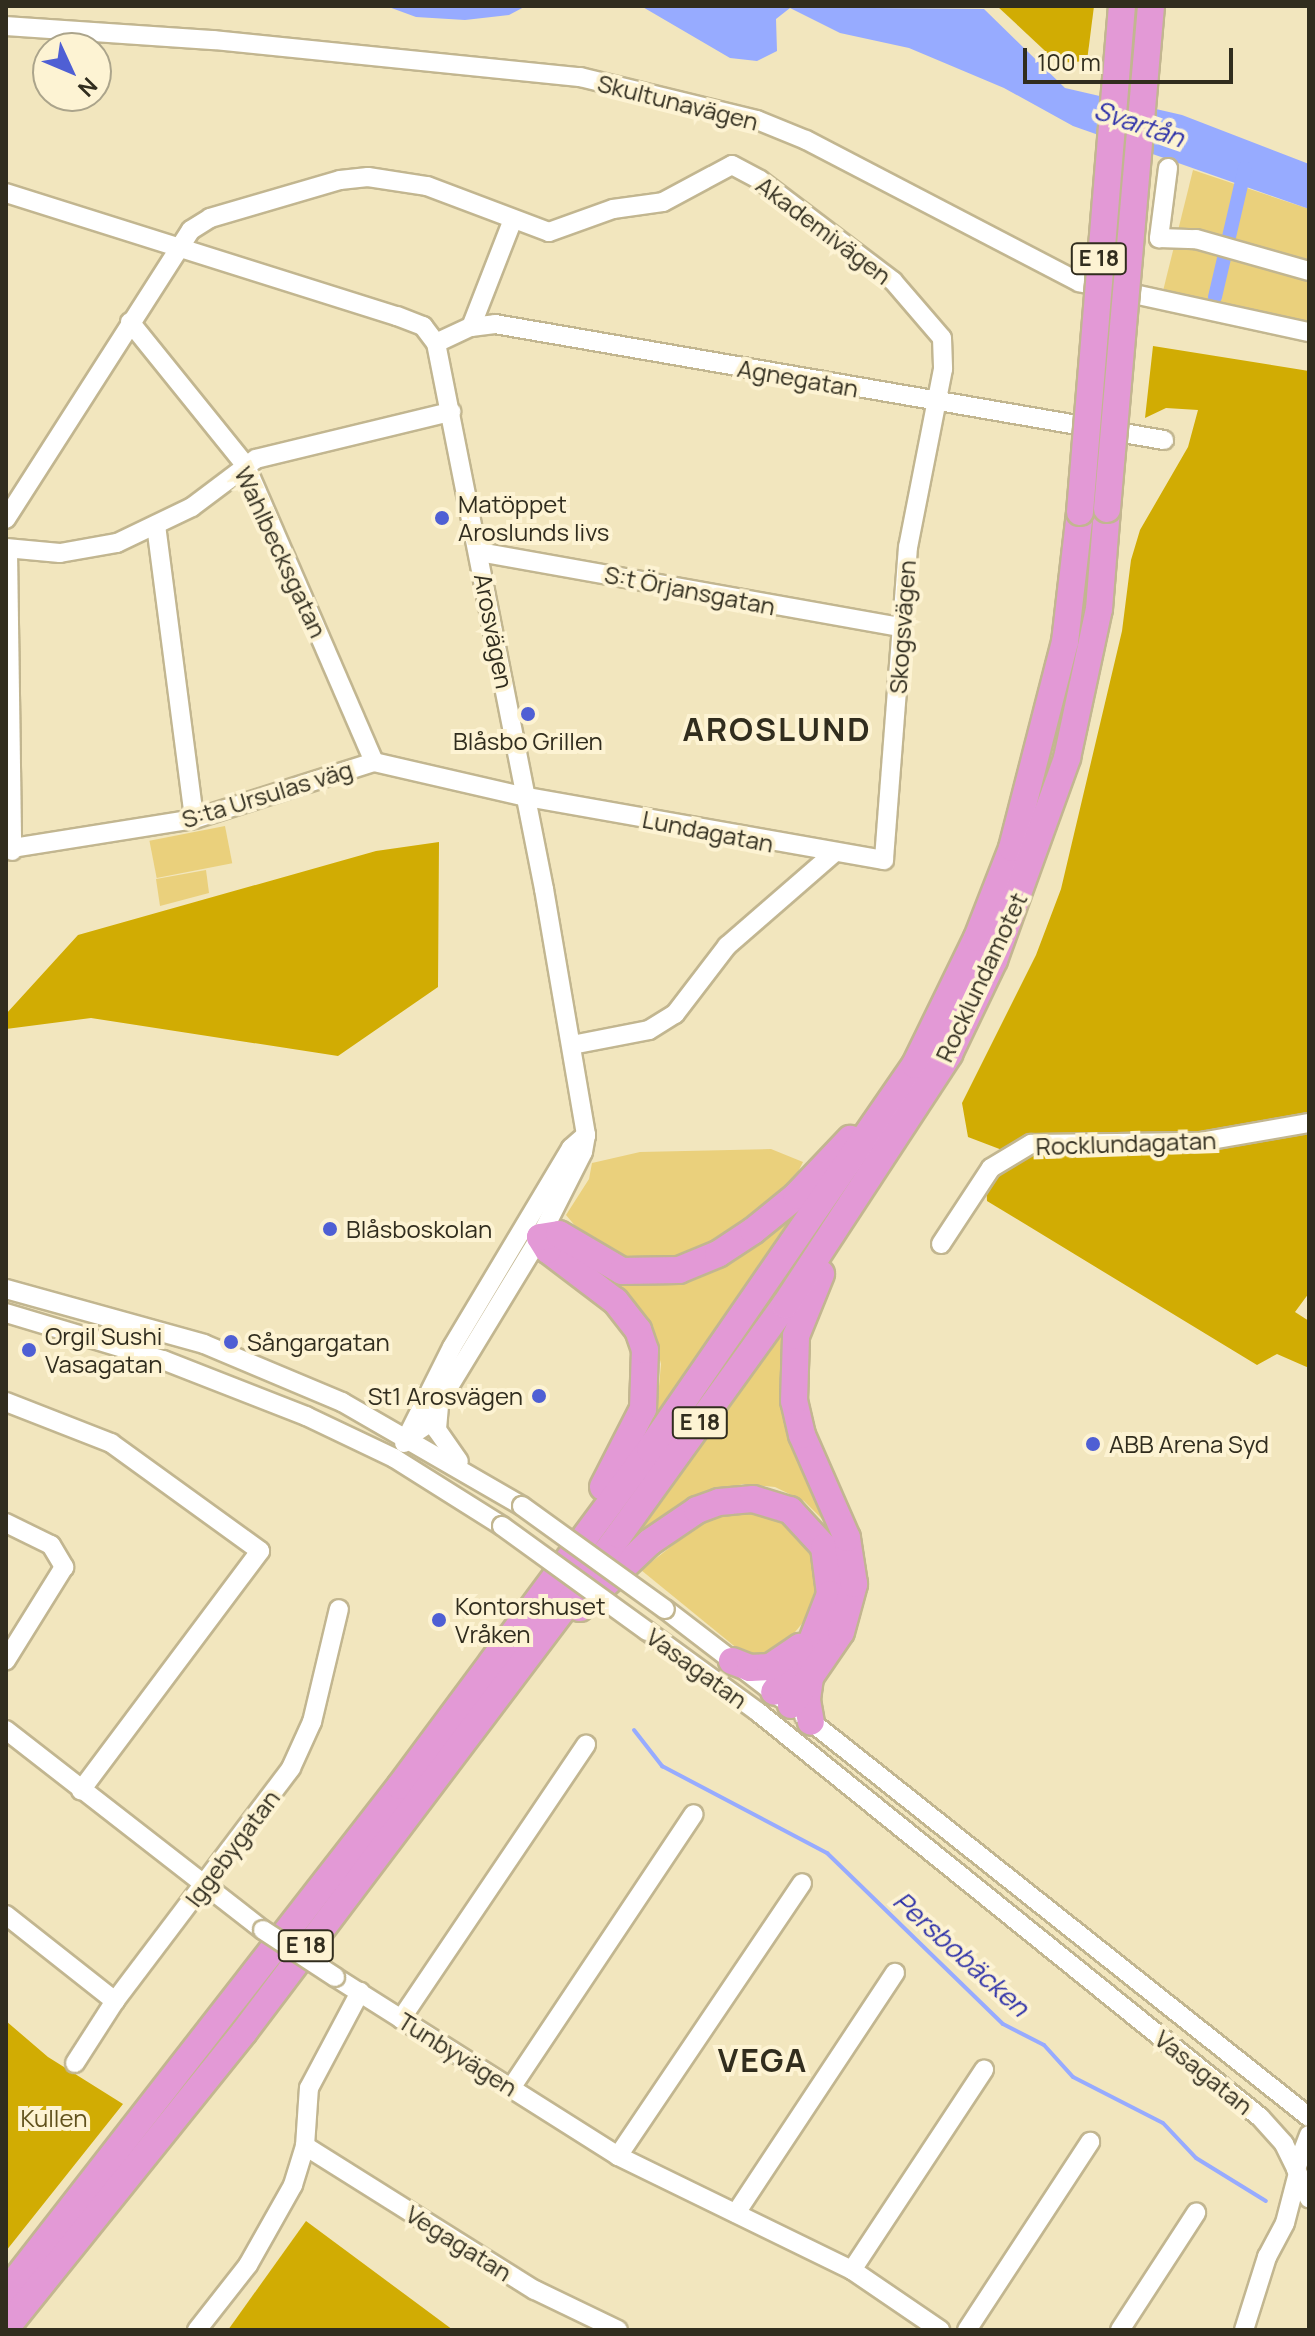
<!DOCTYPE html>
<meta charset="utf-8">
<style>
body{margin:0}
#map{position:relative;width:1315px;height:2336px;overflow:hidden;background:#f2e6be;font-family:Manrope,sans-serif}
div>[style]{position:absolute}
[style*='--x']{left:calc(var(--x)*1px);top:calc(var(--y)*1px);width:calc(var(--w)*1px);rotate:calc(var(--a)*1deg)}
.green>*{inset:0;background:#ead07c;transform-origin:0 0}
.forest>*{inset:0;background:#d1ac03}
.water>*{inset:0;background:#97abff}
.stream>*{height:4px;margin:-2px;padding:0 2px;transform-origin:2px;border-radius:2px;background:#97abff}
.canal>*{height:14px;margin:-7px;padding:0 7px;transform-origin:7px;border-radius:7px;background:#97abff}
.roads{filter:drop-shadow(2px 0 #c2b690) drop-shadow(-2px 0 #c2b690) drop-shadow(0 2px #c2b690) drop-shadow(0 -2px #c2b690)}
.minor>*{height:18px;margin:-9px;padding:0 9px;transform-origin:9px;border-radius:9px;background:#fff}
.highway>*{height:26px;margin:-13px;padding:0 13px;transform-origin:13px;border-radius:13px;background:#e399d6}
.bridges{filter:drop-shadow(2px 0 #c2b690) drop-shadow(-2px 0 #c2b690) drop-shadow(0 2px #c2b690) drop-shadow(0 -2px #c2b690)}
.minor-bridge>*{height:18px;margin:-9px;padding:0 9px;transform-origin:9px;border-radius:9px;background:#fff}
.highway-bridge>*{height:26px;margin:-13px;padding:0 13px;transform-origin:13px;border-radius:13px;background:#e399d6}
.dots>*{width:22px;height:22px;translate:-50% -50%;box-sizing:border-box;border:4px solid #fdf3d3;border-radius:50%}
span{translate:-50% -50%;white-space:nowrap;text-align:center;line-height:1.15;-webkit-text-stroke:8px #fdf3d3;paint-order:stroke}
.shield-label span{padding:2px 6px;background:#fdf3d3;border:2px solid;border-radius:6px;-webkit-text-stroke-width:0}
.shield-label{font-size:22px;color:#312d1e;font-weight:700}
.street-label{font-size:24px;color:#312d1e}
.poi-label{font-size:24px;color:#312d1e}
.left{translate:0 -50%;text-align:left}
.right{translate:-100% -50%;text-align:right}
.park-label{font-size:24px;color:#60511c}
.water-label{font-size:26px;color:#2f32a9;font-style:italic}
.district-label{font-size:32px;color:#312d1e;font-weight:700;letter-spacing:2px}
.frame{position:absolute;inset:0;border:8px solid #312d1e;pointer-events:none}
.north{position:absolute;left:32px;top:32px;width:80px;height:80px;box-sizing:border-box;background:#fdf3d3;border:2px solid #aba48b;border-radius:50%;rotate:134deg;font-size:22px;font-weight:700;line-height:32px;text-align:center;color:#312d1e}
.north::after{content:'';display:block;margin:auto;width:28px;height:36px;background:#4f5fd4;clip-path:polygon(50% 0,100% 100%,50% 72%,0 100%)}
.scale{position:absolute;left:1023px;top:48px;width:210px;height:36px;box-sizing:border-box;border:4px solid #312d1e;border-top:0;padding-left:10px;font-size:24px;line-height:28px;white-space:nowrap;color:#312d1e;-webkit-text-stroke:6px #fdf3d3;paint-order:stroke}
</style>
<div id="map">
<div class="green">
<div style="clip-path:polygon(1193px 170px,1309px 209px,1309px 324px,1162px 295px)"></div>
<div style="left:225px;top:826px;width:38px;height:77px;rotate:79deg"></div>
<div style="clip-path:polygon(206px 870px,209px 893px,160px 906px,156px 879px)"></div>
<div style="clip-path:polygon(771px 1149px,803px 1162px,787px 1194px,694px 1257px,619px 1260px,587px 1240px,566px 1215px,589px 1179px,592px 1163px,640px 1152px)"></div>
<div style="clip-path:polygon(792px 1214px,795px 1220px,639px 1446px,658px 1397px,661px 1364px,652px 1328px,594px 1266px,623px 1281px,665px 1284px,721px 1264px)"></div>
<div style="clip-path:polygon(792px 1319px,783px 1367px,839px 1549px,826px 1523px,804px 1501px,775px 1487px,743px 1484px,707px 1494px,633px 1542px)"></div>
<div style="clip-path:polygon(735px 1511px,774px 1514px,806px 1539px,818px 1581px,805px 1620px,776px 1655px,744px 1654px,641px 1570px,704px 1521px)"></div>
</div>
<div class="forest">
<div style="clip-path:polygon(997px 6px,1094px 6px,1087px 61px,1058px 63px)"></div>
<div style="clip-path:polygon(1153px 346px,1309px 371px,1309px 1293px,1295px 1312px,1309px 1321px,1309px 1368px,1277px 1354px,1257px 1365px,987px 1201px,986px 1177px,1010px 1153px,968px 1137px,962px 1103px,1036px 955px,1061px 889px,1122px 631px,1131px 560px,1140px 530px,1188px 447px,1198px 410px,1166px 408px,1145px 418px)"></div>
<div style="clip-path:polygon(439px 842px,438px 987px,338px 1056px,91px 1018px,6px 1029px,6px 1014px,78px 935px,376px 851px)"></div>
<div style="clip-path:polygon(6px 2021px,48px 2057px,123px 2104px,6px 2251px)"></div>
<div style="clip-path:polygon(306px 2221px,453px 2330px,228px 2330px)"></div>
</div>
<div class="water">
<div style="clip-path:polygon(386px 6px,526px 6px,509px 15px,465px 20px,416px 17px)"></div>
<div style="clip-path:polygon(641px 6px,984px 9px,1065px 88px,1182px 115px,1309px 164px,1309px 209px,1073px 126px,1004px 88px,909px 48px,840px 33px,790px 8px,776px 19px,777px 51px,757px 61px,730px 58px)"></div>
</div>
<div class="stream">
<div style="--x:634;--y:1730;--w:46;--a:52.1"></div>
<div style="--x:662;--y:1766;--w:187;--a:27.8"></div>
<div style="--x:827;--y:1853;--w:245;--a:44.2"></div>
<div style="--x:1003;--y:2024;--w:46;--a:27.1"></div>
<div style="--x:1044;--y:2045;--w:43;--a:47.8"></div>
<div style="--x:1073;--y:2077;--w:101;--a:27.1"></div>
<div style="--x:1163;--y:2123;--w:48;--a:46.7"></div>
<div style="--x:1196;--y:2158;--w:82;--a:31.6"></div>
</div>
<div class="canal">
<div style="--x:1215;--y:297;--w:132;--a:-76.9"></div>
</div>
<div class="roads">
<div class="minor">
<div style="--x:6;--y:26;--w:208;--a:3.9"></div>
<div style="--x:214;--y:40;--w:368;--a:5.8"></div>
<div style="--x:580;--y:77;--w:182;--a:13.7"></div>
<div style="--x:757;--y:120;--w:53;--a:22.2"></div>
<div style="--x:806;--y:140;--w:308;--a:27.5"></div>
<div style="--x:1079;--y:282;--w:235;--a:12.3"></div>
<div style="--x:1168;--y:168;--w:71;--a:97.3"></div>
<div style="--x:1159;--y:238;--w:37;--a:2"></div>
<div style="--x:1196;--y:239;--w:117;--a:15.8"></div>
<div style="--x:6;--y:193;--w:410;--a:17.5"></div>
<div style="--x:397;--y:316;--w:28;--a:21"></div>
<div style="--x:423;--y:326;--w:21;--a:53"></div>
<div style="--x:436;--y:343;--w:557;--a:78.81"></div>
<div style="--x:544;--y:889;--w:250;--a:80.3"></div>
<div style="--x:586;--y:1135;--w:17;--a:100"></div>
<div style="--x:583;--y:1152;--w:95;--a:116.8"></div>
<div style="--x:540;--y:1237;--w:221;--a:121.3"></div>
<div style="--x:425;--y:1426;--w:22;--a:146"></div>
<div style="--x:130;--y:322;--w:185;--a:51.1"></div>
<div style="--x:246;--y:466;--w:322;--a:66.6"></div>
<div style="--x:471;--y:327;--w:113;--a:-68.7"></div>
<div style="--x:436;--y:343;--w:38;--a:-25"></div>
<div style="--x:471;--y:327;--w:24;--a:-7"></div>
<div style="--x:495;--y:324;--w:679;--a:9.84"></div>
<div style="--x:6;--y:519;--w:343;--a:-57.4"></div>
<div style="--x:191;--y:230;--w:22;--a:-32"></div>
<div style="--x:210;--y:218;--w:135;--a:-16.3"></div>
<div style="--x:340;--y:180;--w:28;--a:-6"></div>
<div style="--x:368;--y:177;--w:60;--a:8.7"></div>
<div style="--x:427;--y:186;--w:130;--a:20.7"></div>
<div style="--x:549;--y:232;--w:68;--a:-19.8"></div>
<div style="--x:613;--y:209;--w:50;--a:-8"></div>
<div style="--x:663;--y:202;--w:78;--a:-28.2"></div>
<div style="--x:732;--y:165;--w:32;--a:28"></div>
<div style="--x:760;--y:180;--w:167;--a:37.2"></div>
<div style="--x:893;--y:281;--w:75;--a:49.3"></div>
<div style="--x:942;--y:338;--w:31;--a:88"></div>
<div style="--x:943;--y:369;--w:181;--a:101.1"></div>
<div style="--x:908;--y:547;--w:314;--a:94.4"></div>
<div style="--x:884;--y:860;--w:364;--a:-170"></div>
<div style="--x:526;--y:797;--w:156;--a:-167"></div>
<div style="--x:374;--y:762;--w:189;--a:162.4"></div>
<div style="--x:194;--y:819;--w:190;--a:170.9"></div>
<div style="--x:156;--y:525;--w:296;--a:82.6"></div>
<div style="--x:6;--y:548;--w:54;--a:5.3"></div>
<div style="--x:60;--y:553;--w:58;--a:-10"></div>
<div style="--x:117;--y:543;--w:83;--a:-25.6"></div>
<div style="--x:192;--y:507;--w:80;--a:-36.9"></div>
<div style="--x:256;--y:459;--w:201;--a:-13.6"></div>
<div style="--x:8;--y:551;--w:300;--a:89.2"></div>
<div style="--x:479;--y:552;--w:429;--a:10.1"></div>
<div style="--x:572;--y:1045;--w:78;--a:-11"></div>
<div style="--x:649;--y:1030;--w:31;--a:-32"></div>
<div style="--x:675;--y:1014;--w:86;--a:-52.6"></div>
<div style="--x:727;--y:946;--w:140;--a:-41"></div>
<div style="--x:941;--y:1244;--w:91;--a:-56.7"></div>
<div style="--x:991;--y:1168;--w:47;--a:-31"></div>
<div style="--x:1031;--y:1144;--w:169;--a:-0.7"></div>
<div style="--x:1200;--y:1142;--w:111;--a:-9.9"></div>
<div style="--x:6;--y:1289;--w:205;--a:15.5"></div>
<div style="--x:204;--y:1344;--w:150;--a:22.8"></div>
<div style="--x:342;--y:1402;--w:208;--a:30"></div>
<div style="--x:6;--y:1313;--w:164;--a:16.7"></div>
<div style="--x:163;--y:1360;--w:154;--a:21.4"></div>
<div style="--x:306;--y:1416;--w:98;--a:25.5"></div>
<div style="--x:394;--y:1458;--w:128;--a:32.2"></div>
<div style="--x:6;--y:1402;--w:113;--a:21.3"></div>
<div style="--x:111;--y:1443;--w:184;--a:35.9"></div>
<div style="--x:260;--y:1551;--w:299;--a:126.8"></div>
<div style="--x:439;--y:1406;--w:24;--a:95"></div>
<div style="--x:437;--y:1430;--w:38;--a:55"></div>
<div style="--x:404;--y:1443;--w:107;--a:-63.4"></div>
<div style="--x:452;--y:1347;--w:232;--a:-59.1"></div>
<div style="--x:571;--y:1148;--w:20;--a:-41"></div>
<div style="--x:6;--y:1523;--w:50;--a:26.1"></div>
<div style="--x:51;--y:1545;--w:26;--a:59"></div>
<div style="--x:64;--y:1567;--w:110;--a:121.9"></div>
<div style="--x:665;--y:1609;--w:146;--a:37.5"></div>
<div style="--x:647;--y:1631;--w:137;--a:36.1"></div>
<div style="--x:758;--y:1712;--w:645;--a:38.9"></div>
<div style="--x:1260;--y:2117;--w:36;--a:48"></div>
<div style="--x:1284;--y:2144;--w:28;--a:64"></div>
<div style="--x:804;--y:1716;--w:645;--a:38.45"></div>
<div style="--x:6;--y:1730;--w:326;--a:37.9"></div>
<div style="--x:6;--y:1915;--w:139;--a:38.3"></div>
<div style="--x:335;--y:1977;--w:335;--a:32.3"></div>
<div style="--x:618;--y:2156;--w:260;--a:26"></div>
<div style="--x:852;--y:2270;--w:107;--a:34.3"></div>
<div style="--x:401;--y:2019;--w:331;--a:-56"></div>
<div style="--x:75;--y:2063;--w:74;--a:-57.2"></div>
<div style="--x:115;--y:2001;--w:292;--a:-52.9"></div>
<div style="--x:291;--y:1768;--w:51;--a:-65.5"></div>
<div style="--x:312;--y:1722;--w:116;--a:-76.6"></div>
<div style="--x:511;--y:2088;--w:329;--a:-56.3"></div>
<div style="--x:1309;--y:2135;--w:36;--a:111"></div>
<div style="--x:1296;--y:2169;--w:32;--a:66"></div>
<div style="--x:305;--y:2146;--w:271;--a:32.1"></div>
<div style="--x:535;--y:2290;--w:92;--a:25.7"></div>
<div style="--x:618;--y:2156;--w:329;--a:-56"></div>
<div style="--x:736;--y:2213;--w:288;--a:-56.5"></div>
<div style="--x:852;--y:2270;--w:240;--a:-56.6"></div>
<div style="--x:197;--y:2330;--w:83;--a:-51.9"></div>
<div style="--x:248;--y:2265;--w:92;--a:-60.6"></div>
<div style="--x:293;--y:2185;--w:41;--a:-72.9"></div>
<div style="--x:305;--y:2146;--w:58;--a:-86.1"></div>
<div style="--x:309;--y:2088;--w:109;--a:-62"></div>
<div style="--x:967;--y:2330;--w:225;--a:-56.8"></div>
<div style="--x:1120;--y:2330;--w:140;--a:-57"></div>
<div style="--x:1244;--y:2330;--w:77;--a:-72.5"></div>
<div style="--x:1267;--y:2257;--w:38;--a:-62"></div>
<div style="--x:1285;--y:2223;--w:48;--a:-75.4"></div>
</div>
<div class="highway">
<div style="--x:603;--y:1487;--w:88;--a:-62.9"></div>
<div style="--x:643;--y:1409;--w:59;--a:-88.1"></div>
<div style="--x:645;--y:1350;--w:21;--a:-109"></div>
<div style="--x:638;--y:1330;--w:37;--a:-128"></div>
<div style="--x:615;--y:1301;--w:84;--a:-142.7"></div>
<div style="--x:548;--y:1250;--w:15;--a:-122"></div>
<div style="--x:540;--y:1237;--w:19;--a:-9"></div>
<div style="--x:559;--y:1234;--w:73;--a:30.4"></div>
<div style="--x:622;--y:1271;--w:57;--a:-1"></div>
<div style="--x:679;--y:1270;--w:42;--a:-22.3"></div>
<div style="--x:718;--y:1254;--w:42;--a:-33.3"></div>
<div style="--x:753;--y:1231;--w:55;--a:-39.1"></div>
<div style="--x:796;--y:1196;--w:79;--a:-46.5"></div>
<div style="--x:580;--y:1608;--w:96;--a:-43.3"></div>
<div style="--x:650;--y:1542;--w:57;--a:-34.2"></div>
<div style="--x:697;--y:1510;--w:23;--a:-20"></div>
<div style="--x:719;--y:1502;--w:34;--a:-5"></div>
<div style="--x:753;--y:1499;--w:39;--a:17"></div>
<div style="--x:790;--y:1510;--w:50;--a:47.4"></div>
<div style="--x:824;--y:1547;--w:47;--a:82.7"></div>
<div style="--x:830;--y:1594;--w:53;--a:111.2"></div>
<div style="--x:811;--y:1643;--w:61;--a:127.1"></div>
<div style="--x:732;--y:1661;--w:19;--a:21"></div>
<div style="--x:750;--y:1668;--w:20;--a:-3"></div>
<div style="--x:770;--y:1667;--w:36;--a:-34"></div>
<div style="--x:810;--y:1678;--w:22;--a:98"></div>
<div style="--x:807;--y:1700;--w:22;--a:80"></div>
<div style="--x:791;--y:1705;--w:88;--a:-55.6"></div>
<div style="--x:841;--y:1632;--w:50;--a:-74.8"></div>
<div style="--x:854;--y:1584;--w:47;--a:-98.7"></div>
<div style="--x:847;--y:1538;--w:112;--a:-113.6"></div>
<div style="--x:802;--y:1435;--w:35;--a:-103"></div>
<div style="--x:794;--y:1401;--w:65;--a:-88.2"></div>
<div style="--x:796;--y:1336;--w:67;--a:-68"></div>
<div style="--x:6;--y:2292;--w:641;--a:-52.09"></div>
<div style="--x:400;--y:1786;--w:420;--a:-53.4"></div>
<div style="--x:650;--y:1449;--w:467;--a:-55.4"></div>
<div style="--x:915;--y:1065;--w:141;--a:-64"></div>
<div style="--x:977;--y:938;--w:97;--a:-68.7"></div>
<div style="--x:1012;--y:848;--w:213;--a:-75.6"></div>
<div style="--x:1065;--y:642;--w:131;--a:-83.4"></div>
<div style="--x:6;--y:2328;--w:380;--a:-51.2"></div>
<div style="--x:244;--y:2032;--w:623;--a:-52.96"></div>
<div style="--x:619;--y:1535;--w:284;--a:-54.2"></div>
<div style="--x:785;--y:1305;--w:300;--a:-56.8"></div>
<div style="--x:949;--y:1054;--w:104;--a:-64.4"></div>
<div style="--x:994;--y:960;--w:215;--a:-70.1"></div>
<div style="--x:1067;--y:758;--w:152;--a:-77.9"></div>
<div style="--x:1099;--y:609;--w:100;--a:-85.4"></div>
</div>
</div>
<div class="bridges">
<div class="minor-bridge">
<div style="--x:522;--y:1506;--w:176;--a:35.8"></div>
<div style="--x:502;--y:1526;--w:179;--a:35.9"></div>
<div style="--x:263;--y:1930;--w:86;--a:33.1"></div>
</div>
<div class="highway-bridge">
<div style="--x:1107;--y:509;--w:505;--a:-85"></div>
<div style="--x:1080;--y:512;--w:508;--a:-85.26"></div>
</div>
</div>
<div class="dots">
<div style="left:442px;top:518px;background:#4f5fd4"></div>
<div style="left:528px;top:714px;background:#4f5fd4"></div>
<div style="left:330px;top:1229px;background:#4f5fd4"></div>
<div style="left:231px;top:1342px;background:#4f5fd4"></div>
<div style="left:29px;top:1350px;background:#4f5fd4"></div>
<div style="left:539px;top:1396px;background:#4f5fd4"></div>
<div style="left:1093px;top:1444px;background:#4f5fd4"></div>
<div style="left:439px;top:1620px;background:#4f5fd4"></div>
</div>
<div class="shield-label">
<span style="left:1099px;top:259px">E 18</span>
<span style="left:700px;top:1423px">E 18</span>
<span style="left:306px;top:1946px">E 18</span>
</div>
<div class="street-label">
<span style="left:678px;top:102px;rotate:14deg">Skultunavägen</span>
<span style="left:824px;top:230px;rotate:37deg">Akademivägen</span>
<span style="left:798px;top:378px;rotate:10deg">Agnegatan</span>
<span style="left:281px;top:552px;rotate:65deg">Wahlbecksgatan</span>
<span style="left:690px;top:590px;rotate:11deg">S:t Örjansgatan</span>
<span style="left:902px;top:627px;rotate:-86deg">Skogsvägen</span>
<span style="left:494px;top:631px;rotate:79deg">Arosvägen</span>
<span style="left:267px;top:794px;rotate:-17deg">S:ta Ursulas väg</span>
<span style="left:708px;top:831px;rotate:11deg">Lundagatan</span>
<span style="left:981px;top:977px;rotate:-65deg">Rocklundamotet</span>
<span style="left:1126px;top:1143px;rotate:-2deg">Rocklundagatan</span>
<span style="left:697px;top:1668px;rotate:36deg">Vasagatan</span>
<span style="left:232px;top:1848px;rotate:-53deg">Iggebygatan</span>
<span style="left:458px;top:2054px;rotate:32deg">Tunbyvägen</span>
<span style="left:1204px;top:2072px;rotate:39deg">Vasagatan</span>
<span style="left:459px;top:2243px;rotate:32deg">Vegagatan</span>
</div>
<div class="poi-label">
<span class="left" style="left:458px;top:518px">Matöppet<br>Aroslunds livs</span>
<span style="left:528px;top:741px">Blåsbo Grillen</span>
<span class="left" style="left:346px;top:1229px">Blåsboskolan</span>
<span class="left" style="left:45px;top:1350px">Orgil Sushi<br>Vasagatan</span>
<span class="left" style="left:247px;top:1342px">Sångargatan</span>
<span class="right" style="left:523px;top:1396px">St1 Arosvägen</span>
<span class="left" style="left:1109px;top:1444px">ABB Arena Syd</span>
<span class="left" style="left:455px;top:1620px">Kontorshuset<br>Vråken</span>
</div>
<div class="park-label">
<span style="left:54px;top:2118px">Kullen</span>
</div>
<div class="water-label">
<span style="left:1139px;top:124px;rotate:19deg">Svartån</span>
<span style="left:961px;top:1954px;rotate:42deg">Persbobäcken</span>
</div>
<div class="district-label">
<span style="left:777px;top:729px">AROSLUND</span>
<span style="left:763px;top:2060px">VEGA</span>
</div>
<div class="frame"></div>
<div class="north">N</div>
<div class="scale">100 m</div>
</div>
